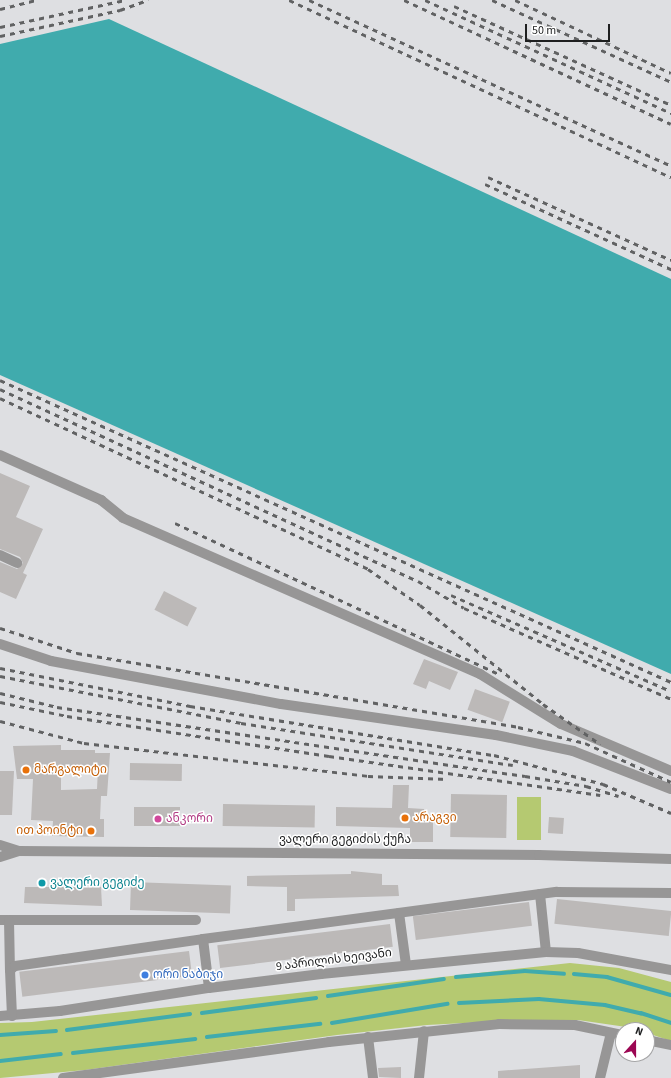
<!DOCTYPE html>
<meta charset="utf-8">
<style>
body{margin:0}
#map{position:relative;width:671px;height:1078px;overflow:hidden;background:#dedfe2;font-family:"Source Sans 3","Noto Sans Georgian",sans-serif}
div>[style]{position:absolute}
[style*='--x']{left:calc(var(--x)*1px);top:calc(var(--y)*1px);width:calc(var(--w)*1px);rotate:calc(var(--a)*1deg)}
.green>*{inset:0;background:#b5c971;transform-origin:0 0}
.water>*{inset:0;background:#40abad}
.stream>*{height:3.5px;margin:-1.75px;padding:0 1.75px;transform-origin:1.75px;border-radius:1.75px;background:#40abad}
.building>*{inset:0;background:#bcb9b8;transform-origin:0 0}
.minor>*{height:10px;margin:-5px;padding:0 5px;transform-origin:5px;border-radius:5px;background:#979696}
.rail>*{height:3px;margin-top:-1.5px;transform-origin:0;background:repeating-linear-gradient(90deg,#616263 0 5px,transparent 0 10px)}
.dots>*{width:11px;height:11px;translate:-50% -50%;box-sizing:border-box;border:2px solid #fff;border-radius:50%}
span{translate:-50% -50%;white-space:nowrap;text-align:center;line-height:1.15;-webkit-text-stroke:3px #fff;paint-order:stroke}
.food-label{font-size:12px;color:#c56008}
.left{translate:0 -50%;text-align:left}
.right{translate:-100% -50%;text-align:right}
.hotel-label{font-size:12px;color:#b23c85}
.street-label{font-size:12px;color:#1e1f20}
.culture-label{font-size:12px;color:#0d838f}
.shop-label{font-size:12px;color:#366cbe}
.north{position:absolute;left:615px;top:1022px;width:40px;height:40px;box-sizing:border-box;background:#fff;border:1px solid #a5a5a6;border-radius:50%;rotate:21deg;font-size:11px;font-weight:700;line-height:16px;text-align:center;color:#1e1f20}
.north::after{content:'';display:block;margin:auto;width:14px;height:18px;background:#9c0753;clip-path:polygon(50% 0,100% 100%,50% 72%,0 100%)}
.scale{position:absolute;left:525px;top:24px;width:85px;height:18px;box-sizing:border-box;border:2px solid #1e1f20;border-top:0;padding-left:5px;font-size:12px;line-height:14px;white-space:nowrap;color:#1e1f20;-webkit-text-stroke:3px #fff;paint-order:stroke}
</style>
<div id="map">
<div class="green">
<div style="left:517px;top:797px;width:24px;height:43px"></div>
<div style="clip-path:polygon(570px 963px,619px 968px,671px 982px,671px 1041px,647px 1033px,647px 1030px,578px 1020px,502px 1021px,427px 1025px,337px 1035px,85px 1070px,0 1078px,0 1023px,32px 1022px)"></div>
</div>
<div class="water">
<div style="clip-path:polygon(109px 19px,671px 279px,671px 674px,0 375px,0 44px)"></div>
</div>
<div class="stream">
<div style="--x:574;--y:974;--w:33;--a:5"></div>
<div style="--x:607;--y:977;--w:66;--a:15.7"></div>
<div style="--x:456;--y:977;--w:69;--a:-5"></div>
<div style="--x:525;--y:971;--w:39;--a:4"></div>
<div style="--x:328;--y:996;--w:117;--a:-8.3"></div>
<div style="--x:459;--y:1003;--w:80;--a:-2.9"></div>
<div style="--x:539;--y:999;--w:66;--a:5.2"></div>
<div style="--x:605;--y:1005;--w:37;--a:13"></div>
<div style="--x:641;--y:1013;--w:32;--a:18"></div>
<div style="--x:202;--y:1013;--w:115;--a:-7.5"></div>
<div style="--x:332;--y:1023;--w:117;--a:-9.4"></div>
<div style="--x:67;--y:1030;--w:124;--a:-7.4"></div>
<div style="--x:0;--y:1035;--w:56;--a:-4.1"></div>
<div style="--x:207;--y:1037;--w:114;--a:-6.6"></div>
<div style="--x:73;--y:1053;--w:123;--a:-6.5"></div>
<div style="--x:0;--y:1061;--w:61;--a:-6.5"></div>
</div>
<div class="building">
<div style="clip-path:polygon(0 473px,30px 486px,16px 517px,43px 529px,23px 573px,27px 575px,16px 599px,0 592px,0 562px,17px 569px,23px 563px,20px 557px,0 549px)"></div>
<div style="left:164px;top:591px;width:37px;height:21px;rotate:27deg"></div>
<div style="clip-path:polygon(424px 659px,458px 672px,450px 690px,429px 681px,426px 689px,413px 684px)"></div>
<div style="left:475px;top:689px;width:37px;height:22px;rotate:20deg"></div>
<div style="clip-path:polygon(evenodd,61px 745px,61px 750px,95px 750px,95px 753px,110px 753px,107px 796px,101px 796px,100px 819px,104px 819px,104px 837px,52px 836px,53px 821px,31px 820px,33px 779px,17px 779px,13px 746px,61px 745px,61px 768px,98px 768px,97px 789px,61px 790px,61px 768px)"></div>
<div style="left:130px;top:763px;width:52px;height:17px;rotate:1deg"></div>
<div style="clip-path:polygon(0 771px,14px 771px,12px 815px,0 815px)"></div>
<div style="clip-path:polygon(393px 785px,409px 785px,408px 808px,424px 809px,424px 821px,433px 821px,433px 842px,410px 842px,410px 828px,336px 826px,336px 807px,392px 808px)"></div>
<div style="left:451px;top:794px;width:56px;height:43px;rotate:1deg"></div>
<div style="left:223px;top:804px;width:92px;height:22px;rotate:1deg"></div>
<div style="left:134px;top:807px;width:46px;height:19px"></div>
<div style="left:549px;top:817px;width:15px;height:16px;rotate:4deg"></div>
<div style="clip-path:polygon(351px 871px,382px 874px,382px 885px,398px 885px,399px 896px,295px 899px,295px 911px,287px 911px,287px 887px,247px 886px,247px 876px,351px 874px)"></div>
<div style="left:131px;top:882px;width:100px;height:28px;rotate:2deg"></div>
<div style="clip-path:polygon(25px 887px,101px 887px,102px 906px,24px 903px)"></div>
<div style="left:557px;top:899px;width:115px;height:25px;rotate:6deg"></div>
<div style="left:529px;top:902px;width:24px;height:117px;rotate:83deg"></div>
<div style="left:390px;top:924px;width:23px;height:174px;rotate:83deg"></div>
<div style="left:189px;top:951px;width:25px;height:171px;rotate:83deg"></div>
<div style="clip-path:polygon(580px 1065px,580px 1078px,498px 1078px,498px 1071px)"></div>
<div style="clip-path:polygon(401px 1067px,401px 1078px,379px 1077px,378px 1068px)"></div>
</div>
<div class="minor">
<div style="--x:0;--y:455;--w:111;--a:24"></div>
<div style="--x:101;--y:500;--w:28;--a:39"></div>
<div style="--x:123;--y:518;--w:390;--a:23.6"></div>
<div style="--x:480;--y:674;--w:95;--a:31.7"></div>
<div style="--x:561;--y:724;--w:120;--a:23.1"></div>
<div style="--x:0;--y:555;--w:19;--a:25"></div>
<div style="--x:0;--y:644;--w:54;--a:18.4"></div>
<div style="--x:51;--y:661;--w:234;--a:10.6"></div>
<div style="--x:281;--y:704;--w:217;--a:8.2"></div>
<div style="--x:496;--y:735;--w:79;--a:11.7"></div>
<div style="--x:573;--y:751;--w:105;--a:21.2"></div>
<div style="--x:0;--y:845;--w:19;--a:18"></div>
<div style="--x:0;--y:857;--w:19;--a:-18"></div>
<div style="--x:18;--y:851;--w:521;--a:0.44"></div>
<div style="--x:539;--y:855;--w:132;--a:1.7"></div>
<div style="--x:540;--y:894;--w:58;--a:84.1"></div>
<div style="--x:399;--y:913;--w:52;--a:82.3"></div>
<div style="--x:0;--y:920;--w:196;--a:0"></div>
<div style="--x:9;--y:920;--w:50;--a:88.9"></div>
<div style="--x:203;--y:939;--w:357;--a:-7.6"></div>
<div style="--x:557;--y:892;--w:114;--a:0.5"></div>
<div style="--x:0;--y:1016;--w:60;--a:-4.8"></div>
<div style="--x:60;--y:1011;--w:151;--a:-8.8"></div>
<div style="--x:209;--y:988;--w:113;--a:-7.1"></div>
<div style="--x:321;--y:974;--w:226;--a:-5.6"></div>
<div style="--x:546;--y:952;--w:32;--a:2"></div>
<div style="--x:578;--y:953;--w:95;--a:10.4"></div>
<div style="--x:12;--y:1016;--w:46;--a:-92.5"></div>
<div style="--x:10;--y:970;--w:6;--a:-39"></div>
<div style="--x:15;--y:966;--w:50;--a:-8"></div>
<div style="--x:65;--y:959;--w:139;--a:-8.2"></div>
<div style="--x:203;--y:939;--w:49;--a:83"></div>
<div style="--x:368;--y:1037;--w:41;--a:83"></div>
<div style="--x:647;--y:1040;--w:25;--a:12"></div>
<div style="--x:63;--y:1078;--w:268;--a:-7.7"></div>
<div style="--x:329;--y:1042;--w:171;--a:-6"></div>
<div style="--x:499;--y:1024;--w:76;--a:0.8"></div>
<div style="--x:575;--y:1025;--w:49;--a:11.8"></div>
<div style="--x:419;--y:1078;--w:47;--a:-83.9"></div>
<div style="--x:600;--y:1078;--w:46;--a:-76.3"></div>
</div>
<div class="rail">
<div style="--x:289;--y:0;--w:421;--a:24.9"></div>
<div style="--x:309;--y:0;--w:398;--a:24.6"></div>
<div style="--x:404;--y:0;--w:294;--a:24.9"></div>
<div style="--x:425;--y:0;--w:271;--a:24.7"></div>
<div style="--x:492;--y:0;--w:197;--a:24.6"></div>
<div style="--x:515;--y:0;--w:172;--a:25.1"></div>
<div style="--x:454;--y:6;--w:239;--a:24.5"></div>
<div style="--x:0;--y:9;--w:38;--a:-14"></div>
<div style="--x:0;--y:27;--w:128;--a:-12.2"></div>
<div style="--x:0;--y:36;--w:123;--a:-12.2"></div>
<div style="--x:120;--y:10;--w:30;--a:-20"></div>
<div style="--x:488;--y:177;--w:201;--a:24.4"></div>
<div style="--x:485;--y:184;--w:205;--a:24.6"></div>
<div style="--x:0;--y:380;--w:736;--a:24.23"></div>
<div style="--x:0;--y:389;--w:460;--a:24.7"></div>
<div style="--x:418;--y:581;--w:53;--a:30.4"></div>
<div style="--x:464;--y:608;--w:226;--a:23.7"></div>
<div style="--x:0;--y:398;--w:406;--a:24.9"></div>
<div style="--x:368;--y:569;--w:63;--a:34.7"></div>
<div style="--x:420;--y:605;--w:163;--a:38.8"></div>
<div style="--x:175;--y:523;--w:357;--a:25"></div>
<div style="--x:451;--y:595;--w:240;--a:23.6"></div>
<div style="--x:0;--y:628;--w:81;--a:18"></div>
<div style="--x:77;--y:653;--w:447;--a:9.5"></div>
<div style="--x:518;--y:727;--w:69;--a:13.4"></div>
<div style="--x:585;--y:743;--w:94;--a:24.4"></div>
<div style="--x:0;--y:668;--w:194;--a:11.3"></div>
<div style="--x:190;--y:706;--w:308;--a:9.2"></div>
<div style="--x:494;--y:755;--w:113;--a:14.9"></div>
<div style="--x:603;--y:784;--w:74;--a:23.1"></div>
<div style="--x:0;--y:676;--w:246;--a:11"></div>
<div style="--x:241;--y:723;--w:275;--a:8.8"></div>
<div style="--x:0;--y:693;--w:59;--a:13.8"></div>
<div style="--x:57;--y:707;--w:473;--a:8.4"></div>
<div style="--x:525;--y:776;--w:62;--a:9.3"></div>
<div style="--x:586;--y:786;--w:34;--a:17"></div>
<div style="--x:0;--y:702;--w:68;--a:11.8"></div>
<div style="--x:67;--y:716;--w:265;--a:8.7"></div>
<div style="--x:329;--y:756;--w:274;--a:8.2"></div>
<div style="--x:543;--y:704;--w:70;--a:35.1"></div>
<div style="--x:0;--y:721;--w:87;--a:14.7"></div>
<div style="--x:84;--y:743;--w:286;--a:6.6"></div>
<div style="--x:368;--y:776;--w:80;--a:2.1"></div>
</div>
<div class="dots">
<div style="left:26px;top:770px;background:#e8710a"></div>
<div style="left:405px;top:818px;background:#e8710a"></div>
<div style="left:158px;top:819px;background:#d1479c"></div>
<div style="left:91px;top:831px;background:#e8710a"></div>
<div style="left:42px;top:883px;background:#0f9aa8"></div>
<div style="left:145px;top:975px;background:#3f7fe0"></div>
</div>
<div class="food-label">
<span class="left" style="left:34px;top:770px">მარგალიტი</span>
<span class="left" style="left:413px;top:818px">არაგვი</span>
<span class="right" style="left:83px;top:831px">ით პოინტი</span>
</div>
<div class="hotel-label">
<span class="left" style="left:166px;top:819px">ანკორი</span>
</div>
<div class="street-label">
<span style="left:345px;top:840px">ვალერი გეგიძის ქუჩა</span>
<span style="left:334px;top:960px;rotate:-7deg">9 აპრილის ხეივანი</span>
</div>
<div class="culture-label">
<span class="left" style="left:50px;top:883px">ვალერი გეგიძე</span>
</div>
<div class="shop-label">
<span class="left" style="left:153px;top:975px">ორი ნაბიჯი</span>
</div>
<div class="north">N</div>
<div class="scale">50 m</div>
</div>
